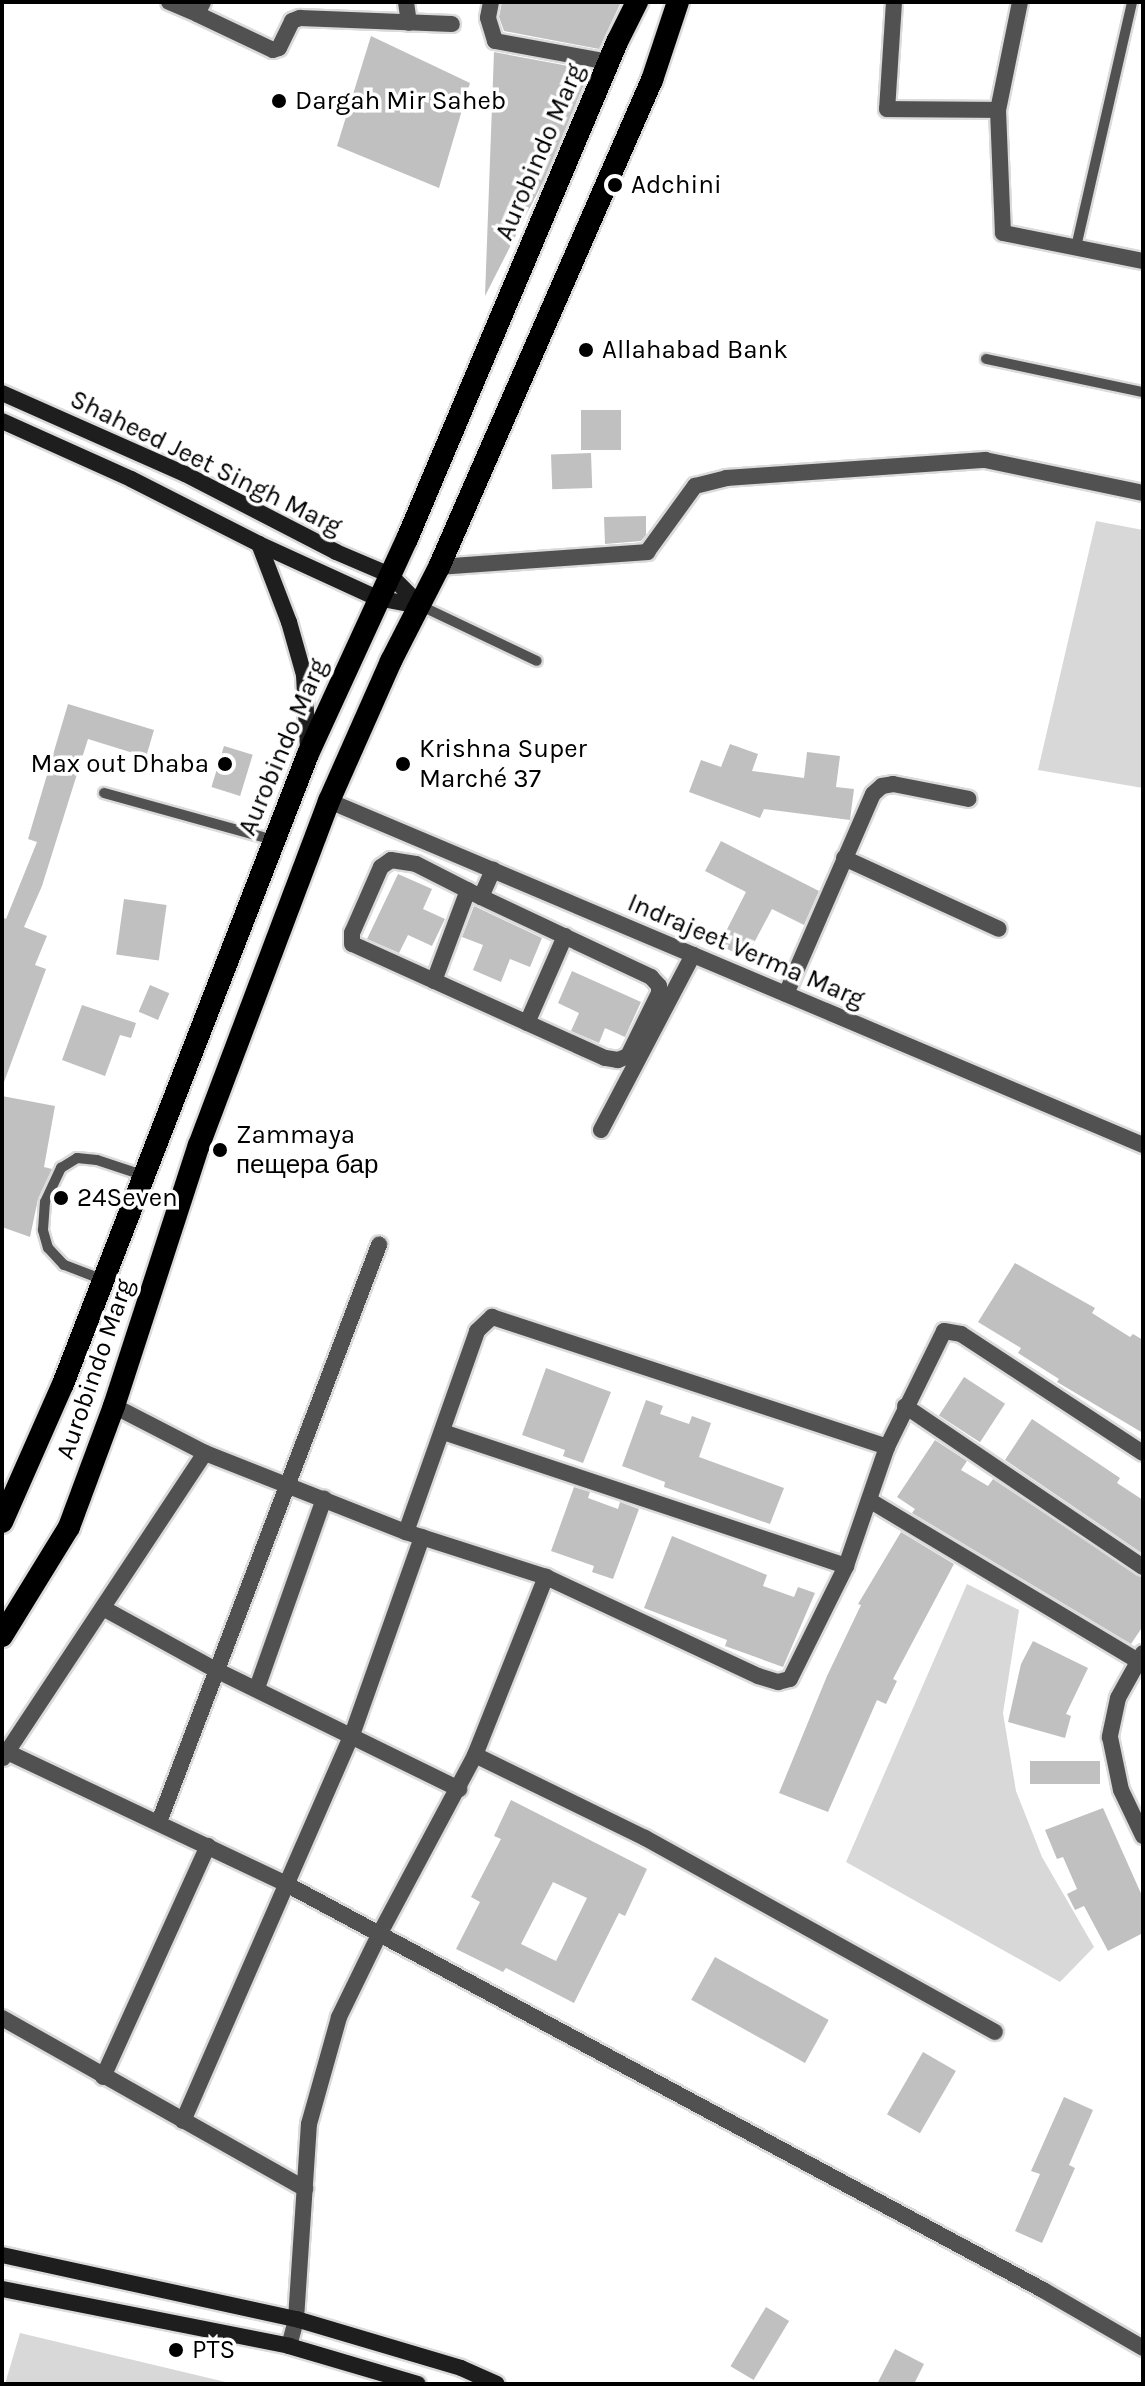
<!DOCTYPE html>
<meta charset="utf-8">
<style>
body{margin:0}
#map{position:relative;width:1145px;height:2386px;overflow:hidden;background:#fff;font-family:Karla,sans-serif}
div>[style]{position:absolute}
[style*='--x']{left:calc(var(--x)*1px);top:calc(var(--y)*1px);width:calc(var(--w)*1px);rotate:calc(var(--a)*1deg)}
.green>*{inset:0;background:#d8d8d8}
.building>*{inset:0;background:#c0c0c0;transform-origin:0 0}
.roads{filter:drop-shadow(2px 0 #dbdbdb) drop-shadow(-2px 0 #dbdbdb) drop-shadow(0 2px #dbdbdb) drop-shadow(0 -2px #dbdbdb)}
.service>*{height:10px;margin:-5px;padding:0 5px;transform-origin:5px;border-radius:5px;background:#515151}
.minor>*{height:16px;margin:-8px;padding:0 8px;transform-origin:8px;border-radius:8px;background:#515151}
.secondary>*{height:16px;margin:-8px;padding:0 8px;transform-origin:8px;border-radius:8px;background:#1e1e1e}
.trunk>*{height:22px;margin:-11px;padding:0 11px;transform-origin:11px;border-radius:11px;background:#000}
.dots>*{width:22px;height:22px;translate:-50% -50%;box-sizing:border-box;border:4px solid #fff;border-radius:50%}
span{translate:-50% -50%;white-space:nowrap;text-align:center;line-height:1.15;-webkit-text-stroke:7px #fff;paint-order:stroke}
.poi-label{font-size:26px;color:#000}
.left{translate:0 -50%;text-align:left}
.right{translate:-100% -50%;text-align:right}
.street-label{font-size:26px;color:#000}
.frame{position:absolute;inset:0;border:4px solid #000;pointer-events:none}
</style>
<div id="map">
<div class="green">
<div style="clip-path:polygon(1096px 521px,1143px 530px,1143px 788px,1038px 770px)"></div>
<div style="clip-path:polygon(967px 1584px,1019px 1610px,1003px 1713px,1016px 1791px,1042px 1857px,1094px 1947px,1060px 1982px,846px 1862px)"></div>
<div style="clip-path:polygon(20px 2333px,234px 2384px,5px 2384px)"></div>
</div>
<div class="building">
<div style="clip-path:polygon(502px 2px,621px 2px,599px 49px,504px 31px,499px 17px)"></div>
<div style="clip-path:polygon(371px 36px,470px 83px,439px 188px,337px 146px)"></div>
<div style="clip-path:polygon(494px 52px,590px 70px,544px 180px,485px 296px)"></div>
<div style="left:581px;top:410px;width:40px;height:40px"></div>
<div style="left:591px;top:453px;width:35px;height:40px;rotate:88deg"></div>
<div style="clip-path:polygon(646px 516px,646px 535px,641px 541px,605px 544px,604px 517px)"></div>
<div style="clip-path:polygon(68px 704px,154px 730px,146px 757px,88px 739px,42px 886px,24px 927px,47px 936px,35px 965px,46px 969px,4px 1082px,2px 917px,6px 919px,37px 842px,28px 839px)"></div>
<div style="clip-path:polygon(730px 744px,758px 754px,752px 771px,804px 778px,807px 752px,840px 756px,836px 787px,854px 789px,850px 820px,764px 809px,760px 818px,689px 792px,701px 760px,721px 767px)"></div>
<div style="left:224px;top:746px;width:30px;height:43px;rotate:17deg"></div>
<div style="clip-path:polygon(721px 841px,819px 891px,804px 925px,772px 909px,746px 958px,719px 945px,746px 892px,705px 871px)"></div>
<div style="clip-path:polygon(398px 874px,432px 889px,423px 909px,445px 919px,432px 946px,408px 935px,399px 953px,367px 939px)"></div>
<div style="left:124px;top:899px;width:43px;height:56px;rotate:8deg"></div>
<div style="clip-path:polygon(474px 906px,542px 938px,530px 967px,510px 959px,501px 982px,473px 970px,483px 945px,462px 937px)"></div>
<div style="clip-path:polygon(572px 971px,641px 1002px,625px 1037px,605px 1028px,599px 1043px,571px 1031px,579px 1013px,558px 1003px)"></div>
<div style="left:150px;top:985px;width:21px;height:29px;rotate:23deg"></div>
<div style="clip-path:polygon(82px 1005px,136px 1023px,131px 1038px,120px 1035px,105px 1076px,62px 1060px)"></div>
<div style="clip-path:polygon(2px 1096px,55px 1106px,44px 1167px,52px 1169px,38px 1199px,30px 1237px,2px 1227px)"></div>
<div style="clip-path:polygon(1015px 1263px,1095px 1308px,1092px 1313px,1130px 1337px,1133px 1334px,1143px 1340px,1143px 1433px,1057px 1382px,1059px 1379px,1018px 1353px,1021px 1348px,978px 1322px)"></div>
<div style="clip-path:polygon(546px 1368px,611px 1392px,583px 1463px,563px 1456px,565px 1450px,522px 1435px)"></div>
<div style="left:964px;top:1377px;width:49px;height:46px;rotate:33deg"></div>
<div style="clip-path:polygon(646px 1400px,663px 1406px,660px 1414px,689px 1424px,692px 1416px,711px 1423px,699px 1457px,784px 1488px,770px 1524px,664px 1487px,665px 1482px,622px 1466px)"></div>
<div style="clip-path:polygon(1032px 1419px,1120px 1478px,1117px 1483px,1143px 1500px,1143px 1554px,1005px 1460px)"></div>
<div style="clip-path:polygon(935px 1440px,967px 1461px,961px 1470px,988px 1486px,993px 1479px,1143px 1578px,1143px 1626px,1131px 1644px,912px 1513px,915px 1509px,897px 1497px)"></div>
<div style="clip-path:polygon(574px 1487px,590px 1492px,588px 1498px,618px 1509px,620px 1502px,639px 1509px,613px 1579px,592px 1572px,594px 1566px,551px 1551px)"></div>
<div style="clip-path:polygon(901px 1532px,954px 1564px,893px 1679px,897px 1681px,886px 1704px,877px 1700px,828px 1812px,779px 1793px,827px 1676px,861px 1605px,858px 1604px)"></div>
<div style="clip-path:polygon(672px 1536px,767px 1575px,763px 1586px,794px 1597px,798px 1587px,815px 1593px,783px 1667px,725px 1646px,727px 1640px,644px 1608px)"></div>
<div style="clip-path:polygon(1033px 1641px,1088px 1668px,1066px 1714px,1071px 1716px,1065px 1738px,1008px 1722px,1021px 1664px)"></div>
<div style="left:1100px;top:1761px;width:23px;height:70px;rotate:90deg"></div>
<div style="clip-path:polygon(evenodd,511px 1800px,647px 1869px,625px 1916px,619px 1913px,574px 2003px,506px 1968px,503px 1972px,456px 1949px,480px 1902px,471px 1897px,501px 1839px,494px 1836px,511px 1800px,553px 1882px,587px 1898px,556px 1961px,521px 1944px,553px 1882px)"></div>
<div style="clip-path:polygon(1103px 1808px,1143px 1898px,1143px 1933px,1108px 1951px,1084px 1906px,1075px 1910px,1067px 1894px,1077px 1889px,1063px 1857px,1057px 1859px,1045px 1830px)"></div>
<div style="left:715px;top:1957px;width:130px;height:49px;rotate:29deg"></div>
<div style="left:923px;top:2052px;width:38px;height:72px;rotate:30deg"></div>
<div style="clip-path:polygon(1064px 2097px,1093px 2110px,1069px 2165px,1075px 2168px,1042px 2243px,1015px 2231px,1040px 2174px,1031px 2171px)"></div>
<div style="left:766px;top:2307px;width:27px;height:69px;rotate:31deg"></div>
<div style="clip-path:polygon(895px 2349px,924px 2364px,914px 2384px,877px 2384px)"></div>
</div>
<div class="roads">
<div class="service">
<div style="--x:1076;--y:247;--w:251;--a:-77.1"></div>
<div style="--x:986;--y:359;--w:160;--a:11.9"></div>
<div style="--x:421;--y:606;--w:128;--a:25.4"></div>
<div style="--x:104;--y:793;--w:176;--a:15.5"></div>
<div style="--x:101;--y:1279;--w:40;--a:-159"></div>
<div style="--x:64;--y:1265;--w:23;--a:-133"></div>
<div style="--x:48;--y:1248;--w:19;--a:-106"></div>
<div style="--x:43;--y:1230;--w:28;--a:-86"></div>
<div style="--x:45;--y:1202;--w:38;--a:-65"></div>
<div style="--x:61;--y:1168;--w:19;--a:-32"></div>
<div style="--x:77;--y:1158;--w:20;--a:6"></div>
<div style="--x:97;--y:1160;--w:47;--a:18.4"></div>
</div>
<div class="minor">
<div style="--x:169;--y:2;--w:30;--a:23"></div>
<div style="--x:203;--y:2;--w:13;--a:117"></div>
<div style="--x:197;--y:14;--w:84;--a:25.3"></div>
<div style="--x:273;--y:50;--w:6;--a:-18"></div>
<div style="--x:279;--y:48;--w:30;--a:-64"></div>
<div style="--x:292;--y:21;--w:9;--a:-21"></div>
<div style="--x:300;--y:18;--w:152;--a:2.3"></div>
<div style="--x:406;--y:2;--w:21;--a:82"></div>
<div style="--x:491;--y:2;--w:16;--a:101"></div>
<div style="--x:488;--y:18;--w:24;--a:73"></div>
<div style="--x:495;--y:41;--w:115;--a:10.5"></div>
<div style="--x:894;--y:2;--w:107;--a:93.7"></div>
<div style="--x:887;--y:109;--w:111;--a:0.5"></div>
<div style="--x:1020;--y:2;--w:110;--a:101.5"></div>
<div style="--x:998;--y:110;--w:123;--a:87.7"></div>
<div style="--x:1003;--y:233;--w:143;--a:11.3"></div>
<div style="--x:439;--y:567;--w:209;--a:-4.1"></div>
<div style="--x:647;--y:552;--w:82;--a:-54"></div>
<div style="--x:695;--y:486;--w:32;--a:-14"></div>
<div style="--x:726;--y:478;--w:260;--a:-4"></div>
<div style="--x:985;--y:460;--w:161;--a:11.8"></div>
<div style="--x:329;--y:801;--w:884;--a:22.91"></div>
<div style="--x:844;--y:858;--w:170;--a:24.6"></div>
<div style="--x:481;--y:897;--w:188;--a:25.2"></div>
<div style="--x:651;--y:977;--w:12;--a:48"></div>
<div style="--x:659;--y:986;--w:7;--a:90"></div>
<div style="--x:659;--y:993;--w:70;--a:116.2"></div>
<div style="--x:628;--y:1056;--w:11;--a:158"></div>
<div style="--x:618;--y:1060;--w:13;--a:-171"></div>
<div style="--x:605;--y:1058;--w:277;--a:-155.7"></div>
<div style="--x:352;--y:944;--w:11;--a:-90"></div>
<div style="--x:352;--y:933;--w:72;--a:-66.3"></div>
<div style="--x:381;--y:867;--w:12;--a:-35"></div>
<div style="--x:391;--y:860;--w:25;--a:9"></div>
<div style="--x:416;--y:864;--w:73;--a:26.9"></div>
<div style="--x:481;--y:897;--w:30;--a:-66"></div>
<div style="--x:434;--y:981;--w:97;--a:-69.5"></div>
<div style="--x:786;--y:994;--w:218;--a:-66.5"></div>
<div style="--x:873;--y:794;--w:12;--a:-42"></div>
<div style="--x:882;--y:786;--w:11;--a:-10"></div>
<div style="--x:893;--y:784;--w:77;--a:11.2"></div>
<div style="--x:527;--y:1023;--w:95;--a:-66.4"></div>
<div style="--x:601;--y:1130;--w:198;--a:-62.3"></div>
<div style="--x:114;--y:1406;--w:102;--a:27.3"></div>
<div style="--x:205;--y:1453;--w:216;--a:21.5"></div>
<div style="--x:406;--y:1532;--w:147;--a:17.8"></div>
<div style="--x:546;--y:1577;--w:234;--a:25"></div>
<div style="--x:758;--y:1676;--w:21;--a:17"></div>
<div style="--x:778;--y:1682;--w:12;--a:-14"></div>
<div style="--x:790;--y:1679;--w:126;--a:-63.6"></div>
<div style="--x:846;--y:1566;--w:126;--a:-71"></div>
<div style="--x:887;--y:1447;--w:129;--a:-63.8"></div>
<div style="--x:944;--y:1331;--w:17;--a:10"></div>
<div style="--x:961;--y:1334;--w:217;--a:33.2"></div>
<div style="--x:905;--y:1406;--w:287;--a:34.1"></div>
<div style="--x:443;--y:1432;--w:425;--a:18.4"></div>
<div style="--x:869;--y:1500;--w:313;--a:30.9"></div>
<div style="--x:406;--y:1532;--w:213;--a:-70.5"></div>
<div style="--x:477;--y:1331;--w:21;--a:-43"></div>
<div style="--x:492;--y:1317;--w:416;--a:18.2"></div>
<div style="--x:103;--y:1608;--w:129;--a:28.8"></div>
<div style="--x:216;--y:1670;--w:271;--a:26.1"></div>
<div style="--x:1143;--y:1653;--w:51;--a:119.1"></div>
<div style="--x:1118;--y:1698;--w:40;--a:102"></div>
<div style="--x:1110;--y:1737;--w:54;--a:78.3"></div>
<div style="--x:1121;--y:1790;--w:51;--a:64.4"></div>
<div style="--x:257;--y:1688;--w:201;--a:-70.5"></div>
<div style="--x:7;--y:1752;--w:311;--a:25.3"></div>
<div style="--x:288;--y:1885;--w:857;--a:28.21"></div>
<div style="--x:1043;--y:2290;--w:116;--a:30.1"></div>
<div style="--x:475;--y:1755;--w:189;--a:26"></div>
<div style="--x:645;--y:1838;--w:400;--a:29"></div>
<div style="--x:3;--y:1758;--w:366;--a:-56.5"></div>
<div style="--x:159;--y:1822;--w:618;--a:-69.13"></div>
<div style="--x:2;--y:2018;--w:348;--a:29.4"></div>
<div style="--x:103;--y:2077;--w:254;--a:-65.6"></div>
<div style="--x:183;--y:2121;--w:421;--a:-66.4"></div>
<div style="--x:352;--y:1735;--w:210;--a:-70.5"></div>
<div style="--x:289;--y:2346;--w:28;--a:-75"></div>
<div style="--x:296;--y:2319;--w:195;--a:-86.2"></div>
<div style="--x:309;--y:2124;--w:111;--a:-74.3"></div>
<div style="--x:339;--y:2017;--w:91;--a:-64"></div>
<div style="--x:379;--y:1935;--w:204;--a:-61.9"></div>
<div style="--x:475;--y:1755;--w:192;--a:-68.3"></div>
</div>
<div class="secondary">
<div style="--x:2;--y:393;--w:200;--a:23.9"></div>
<div style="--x:185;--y:474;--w:170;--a:27.3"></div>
<div style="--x:336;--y:552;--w:59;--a:23.1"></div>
<div style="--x:390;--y:575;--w:44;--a:45"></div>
<div style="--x:2;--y:421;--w:141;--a:24.2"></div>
<div style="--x:131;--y:479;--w:144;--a:26.9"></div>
<div style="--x:259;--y:544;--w:130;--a:24.6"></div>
<div style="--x:377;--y:598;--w:44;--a:10.5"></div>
<div style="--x:259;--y:544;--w:84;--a:69"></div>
<div style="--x:289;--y:622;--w:55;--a:74.2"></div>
<div style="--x:304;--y:675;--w:75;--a:86.9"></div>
<div style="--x:2;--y:2255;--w:301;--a:12.3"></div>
<div style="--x:296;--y:2319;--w:172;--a:16.5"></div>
<div style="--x:461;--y:2368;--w:39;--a:24"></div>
<div style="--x:2;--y:2289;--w:293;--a:11.2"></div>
<div style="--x:289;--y:2346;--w:134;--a:16.4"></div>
</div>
<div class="trunk">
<div style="--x:2;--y:1522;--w:151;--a:-66.2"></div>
<div style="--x:63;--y:1384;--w:676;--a:-68.75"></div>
<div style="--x:308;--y:754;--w:237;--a:-65.3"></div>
<div style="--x:407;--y:539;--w:540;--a:-67.09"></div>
<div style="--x:617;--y:42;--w:45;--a:-63.4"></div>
<div style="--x:2;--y:1636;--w:128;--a:-58.4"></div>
<div style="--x:69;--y:1527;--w:129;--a:-69.6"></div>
<div style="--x:114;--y:1406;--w:274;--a:-72"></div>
<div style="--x:199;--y:1145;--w:368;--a:-69.3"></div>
<div style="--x:329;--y:801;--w:153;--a:-66.1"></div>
<div style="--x:391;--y:661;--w:106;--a:-62.9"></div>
<div style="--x:439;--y:567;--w:532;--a:-66.38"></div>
<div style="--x:652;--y:80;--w:82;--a:-71.6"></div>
</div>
</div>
<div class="dots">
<div style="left:279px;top:101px;background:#000"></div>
<div style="left:615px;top:185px;background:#000"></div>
<div style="left:586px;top:350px;background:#000"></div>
<div style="left:225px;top:764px;background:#000"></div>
<div style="left:403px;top:764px;background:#000"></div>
<div style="left:220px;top:1150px;background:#000"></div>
<div style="left:61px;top:1198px;background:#000"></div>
<div style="left:176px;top:2350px;background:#000"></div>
</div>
<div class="poi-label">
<span class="left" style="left:295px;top:101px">Dargah Mir Saheb</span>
<span class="left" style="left:631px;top:185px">Adchini</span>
<span class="left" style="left:602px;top:350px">Allahabad Bank</span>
<span class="left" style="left:419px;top:764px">Krishna Super<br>Marché 37</span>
<span class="right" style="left:209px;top:764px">Max out Dhaba</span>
<span class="left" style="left:236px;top:1150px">Zammaya<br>пещера бар</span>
<span class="left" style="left:77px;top:1198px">24Seven</span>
<span class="left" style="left:192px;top:2350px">PTS</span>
</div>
<div class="street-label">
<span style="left:540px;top:152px;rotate:-67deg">Aurobindo Marg</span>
<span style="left:206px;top:463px;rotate:26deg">Shaheed Jeet Singh Marg</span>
<span style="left:283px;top:747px;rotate:-67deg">Aurobindo Marg</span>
<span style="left:746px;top:951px;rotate:23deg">Indrajeet Verma Marg</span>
<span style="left:95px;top:1369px;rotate:-71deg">Aurobindo Marg</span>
</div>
<div class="frame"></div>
</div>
